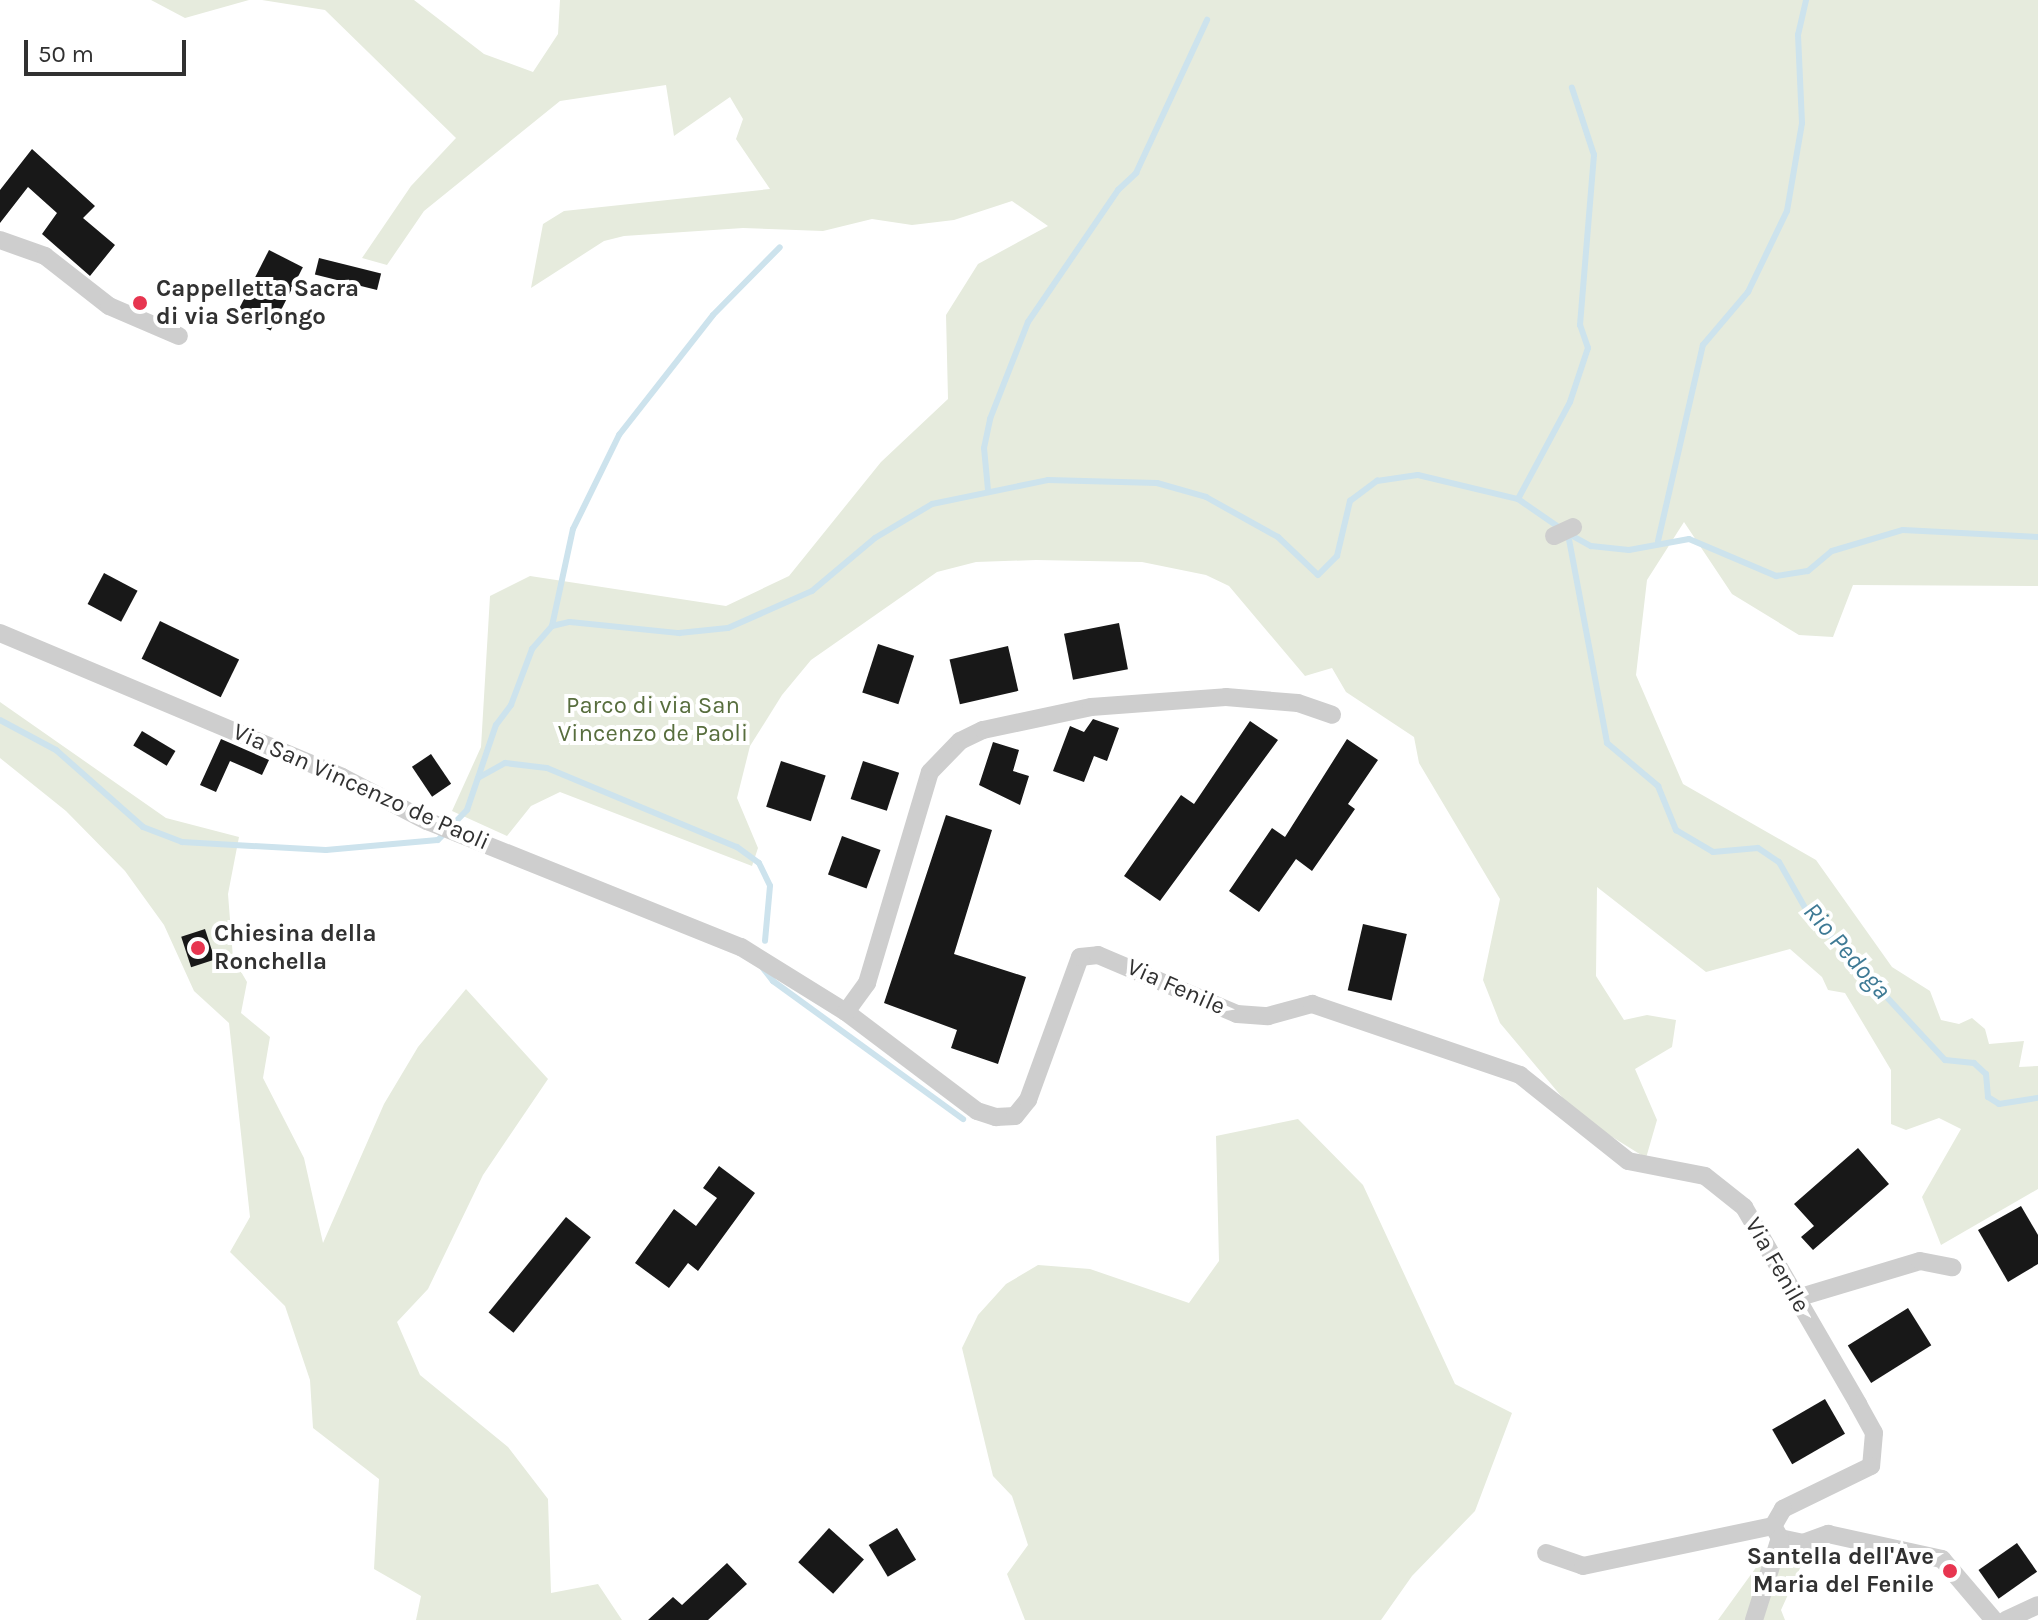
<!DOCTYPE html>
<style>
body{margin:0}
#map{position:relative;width:2038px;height:1620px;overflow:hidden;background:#fff;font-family:Karla,sans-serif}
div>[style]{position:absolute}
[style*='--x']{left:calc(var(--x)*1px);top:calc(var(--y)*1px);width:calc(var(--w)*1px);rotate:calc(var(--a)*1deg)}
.green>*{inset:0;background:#e6ebdd}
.stream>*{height:6px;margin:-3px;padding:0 3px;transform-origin:3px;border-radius:3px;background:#cde3ed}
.building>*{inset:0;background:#181818;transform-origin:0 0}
.street>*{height:18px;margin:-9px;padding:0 9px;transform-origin:9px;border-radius:9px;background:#cecece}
.dots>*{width:22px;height:22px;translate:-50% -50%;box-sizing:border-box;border:4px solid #fff;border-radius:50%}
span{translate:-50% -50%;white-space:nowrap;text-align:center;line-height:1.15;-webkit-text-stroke:8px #fff;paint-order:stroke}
.poi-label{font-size:24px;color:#313131;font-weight:700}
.left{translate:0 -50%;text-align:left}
.right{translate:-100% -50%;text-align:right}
.park-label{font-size:24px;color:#586e3e}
.street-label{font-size:24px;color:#313131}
.water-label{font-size:26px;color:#3e7a95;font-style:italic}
.scale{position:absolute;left:24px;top:40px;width:162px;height:36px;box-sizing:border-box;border:4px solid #313131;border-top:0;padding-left:10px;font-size:24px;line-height:28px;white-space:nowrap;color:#313131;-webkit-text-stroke:6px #fff;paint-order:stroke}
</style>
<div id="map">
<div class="green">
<div style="clip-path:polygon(151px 0,249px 0,185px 18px)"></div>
<div style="clip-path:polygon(262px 0,414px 0,484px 54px,533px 72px,558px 34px,560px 0,2038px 0,2038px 586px,1853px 585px,1833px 637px,1799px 635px,1732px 594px,1684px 522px,1647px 580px,1636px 675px,1683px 784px,1816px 860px,1892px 967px,1930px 991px,1941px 1020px,1959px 1024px,1972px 1018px,1985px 1029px,1989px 1044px,2024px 1041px,2019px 1067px,2038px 1066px,2038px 1189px,1941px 1245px,1922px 1197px,1961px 1129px,1939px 1118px,1906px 1130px,1891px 1124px,1891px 1070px,1845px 993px,1828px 990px,1822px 977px,1790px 949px,1706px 972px,1597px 887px,1596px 976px,1624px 1020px,1647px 1015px,1676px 1020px,1672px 1047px,1635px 1069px,1657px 1120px,1646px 1158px,1577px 1115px,1500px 1023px,1483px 980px,1500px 899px,1419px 763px,1414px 737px,1346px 692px,1332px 668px,1305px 676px,1229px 586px,1206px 575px,1142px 562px,1036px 560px,976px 562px,937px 572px,811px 660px,782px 695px,750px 746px,737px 798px,758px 848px,752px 866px,560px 792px,531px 806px,507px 836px,452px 811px,481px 747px,490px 596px,530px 576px,726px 606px,789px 576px,881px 462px,948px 399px,946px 315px,978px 264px,1048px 226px,1012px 201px,954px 220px,912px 225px,872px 219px,823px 231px,743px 228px,624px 236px,604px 241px,531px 288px,543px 224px,564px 211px,770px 189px,736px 139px,743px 119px,730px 97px,674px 136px,666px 85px,560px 101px,424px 211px,387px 265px,362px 258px,411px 186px,456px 138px,325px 10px)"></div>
<div style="clip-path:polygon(0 702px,166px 818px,239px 837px,228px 894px,233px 958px,247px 982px,241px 1013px,270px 1037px,263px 1078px,304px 1158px,323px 1243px,384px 1104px,418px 1047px,466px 989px,548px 1079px,483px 1175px,428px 1289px,397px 1322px,420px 1375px,508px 1447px,548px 1499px,551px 1593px,598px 1584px,622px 1620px,416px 1620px,421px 1596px,374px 1569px,379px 1479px,313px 1428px,310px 1380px,285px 1306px,230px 1252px,250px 1217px,229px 1023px,194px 991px,164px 925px,125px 871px,66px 811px,0 758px)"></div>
<div style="clip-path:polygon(1298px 1119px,1363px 1185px,1455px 1384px,1512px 1413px,1475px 1511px,1412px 1576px,1381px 1620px,1025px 1620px,1007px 1574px,1028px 1545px,1012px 1496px,993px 1476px,962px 1348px,978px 1315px,1006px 1284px,1038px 1265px,1090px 1269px,1189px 1303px,1219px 1261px,1216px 1136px)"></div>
<div style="clip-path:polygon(1760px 1562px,1801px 1566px,1781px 1610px,1785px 1620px,1718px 1620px)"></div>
</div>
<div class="stream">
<div style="--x:988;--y:490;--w:42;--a:-95.4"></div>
<div style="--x:984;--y:448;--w:30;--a:-78"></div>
<div style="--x:990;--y:419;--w:104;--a:-68.6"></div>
<div style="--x:1028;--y:322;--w:160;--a:-55.7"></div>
<div style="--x:1118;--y:190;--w:25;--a:-43"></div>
<div style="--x:1136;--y:173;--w:169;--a:-65.1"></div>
<div style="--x:1518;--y:499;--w:110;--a:-61.8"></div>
<div style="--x:1570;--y:402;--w:57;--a:-71.6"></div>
<div style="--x:1588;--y:348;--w:24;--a:-109"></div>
<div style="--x:1580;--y:325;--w:171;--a:-85.3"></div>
<div style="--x:1594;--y:155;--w:71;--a:-108.2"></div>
<div style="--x:1568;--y:534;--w:213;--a:79.4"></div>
<div style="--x:1607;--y:743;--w:67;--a:40.1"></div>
<div style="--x:1658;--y:786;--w:48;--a:67.8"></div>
<div style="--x:1676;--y:830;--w:43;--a:30.7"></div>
<div style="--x:1713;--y:852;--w:45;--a:-5.1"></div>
<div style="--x:1758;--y:848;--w:25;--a:34"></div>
<div style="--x:1779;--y:862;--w:56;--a:60.3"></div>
<div style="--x:1807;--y:911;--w:203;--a:47.2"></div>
<div style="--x:1945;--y:1060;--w:29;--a:6"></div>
<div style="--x:1974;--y:1063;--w:16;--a:43"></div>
<div style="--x:1986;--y:1074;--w:23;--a:85"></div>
<div style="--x:1988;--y:1097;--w:13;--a:32"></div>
<div style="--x:1999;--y:1104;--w:39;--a:-9"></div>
<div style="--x:1569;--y:534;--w:25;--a:29"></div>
<div style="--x:1591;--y:546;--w:38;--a:6"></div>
<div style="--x:1629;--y:550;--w:61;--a:-10.4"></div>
<div style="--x:1689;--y:539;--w:95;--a:23"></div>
<div style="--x:1776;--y:576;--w:32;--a:-9"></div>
<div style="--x:1808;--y:571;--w:31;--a:-40"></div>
<div style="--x:1832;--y:551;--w:74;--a:-16.5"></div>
<div style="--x:1903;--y:530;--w:135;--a:3"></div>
<div style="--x:1658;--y:541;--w:201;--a:-77.1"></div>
<div style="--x:1703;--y:345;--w:70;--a:-49.7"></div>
<div style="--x:1748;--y:292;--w:90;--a:-64.3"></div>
<div style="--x:1787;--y:211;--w:89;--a:-80.3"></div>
<div style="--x:1802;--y:123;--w:88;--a:-92.6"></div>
<div style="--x:1798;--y:35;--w:36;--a:-77"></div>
<div style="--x:552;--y:626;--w:99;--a:-77.8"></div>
<div style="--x:573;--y:529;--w:105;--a:-63.9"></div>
<div style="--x:619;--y:435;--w:152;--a:-51.9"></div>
<div style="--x:713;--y:315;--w:95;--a:-45.4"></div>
<div style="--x:0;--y:720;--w:64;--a:28.2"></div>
<div style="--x:56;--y:750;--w:116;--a:41.5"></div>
<div style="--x:143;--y:827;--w:42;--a:21"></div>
<div style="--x:182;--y:842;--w:144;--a:3.2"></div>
<div style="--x:326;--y:850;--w:112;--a:-5.1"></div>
<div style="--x:438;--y:840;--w:42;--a:-46"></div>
<div style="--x:467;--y:810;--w:90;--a:-71.2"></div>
<div style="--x:496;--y:725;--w:25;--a:-53"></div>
<div style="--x:511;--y:705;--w:60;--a:-69.4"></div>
<div style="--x:532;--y:649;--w:30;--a:-49"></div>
<div style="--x:552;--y:626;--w:18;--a:-13"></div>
<div style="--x:570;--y:622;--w:110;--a:5.8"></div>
<div style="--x:679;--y:633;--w:49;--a:-5.8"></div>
<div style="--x:728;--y:628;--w:92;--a:-23.8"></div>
<div style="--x:812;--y:591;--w:82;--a:-40.1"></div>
<div style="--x:875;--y:538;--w:66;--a:-30.8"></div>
<div style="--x:932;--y:504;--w:118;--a:-11.7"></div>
<div style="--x:1048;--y:480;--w:109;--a:1.6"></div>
<div style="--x:1157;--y:483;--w:51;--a:15.9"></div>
<div style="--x:1206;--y:497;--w:82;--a:29.1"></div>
<div style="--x:1278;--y:537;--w:55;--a:43.5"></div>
<div style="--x:1318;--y:575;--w:27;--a:-45"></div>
<div style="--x:1337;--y:556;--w:57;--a:-76.7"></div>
<div style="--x:1350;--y:501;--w:34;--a:-37"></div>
<div style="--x:1377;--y:481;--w:41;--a:-8.3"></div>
<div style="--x:1418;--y:475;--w:103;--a:13.5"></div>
<div style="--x:1518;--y:499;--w:51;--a:34.6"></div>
<div style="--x:478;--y:778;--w:31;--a:-29"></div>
<div style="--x:505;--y:763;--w:42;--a:6.8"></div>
<div style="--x:547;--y:768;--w:206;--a:22.6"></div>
<div style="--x:737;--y:847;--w:27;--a:36"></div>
<div style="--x:759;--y:863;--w:25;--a:64"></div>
<div style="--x:770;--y:886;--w:55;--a:95.2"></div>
<div style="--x:762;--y:967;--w:18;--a:52"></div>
<div style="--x:773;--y:981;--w:235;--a:36"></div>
</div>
<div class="building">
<div style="clip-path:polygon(32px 149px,95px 206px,83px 218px,115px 245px,90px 276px,42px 234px,57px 213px,28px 187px,0 223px,0 190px)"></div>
<div style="left:269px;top:250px;width:38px;height:71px;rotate:27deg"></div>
<div style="left:319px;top:258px;width:64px;height:17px;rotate:14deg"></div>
<div style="left:104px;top:573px;width:38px;height:35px;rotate:28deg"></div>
<div style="left:160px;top:621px;width:88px;height:42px;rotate:26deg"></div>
<div style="left:1119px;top:623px;width:47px;height:56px;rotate:79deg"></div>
<div style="left:878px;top:644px;width:38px;height:51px;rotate:18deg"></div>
<div style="left:1008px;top:646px;width:46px;height:60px;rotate:77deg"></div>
<div style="clip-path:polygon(1093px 719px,1119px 728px,1107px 761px,1094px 756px,1084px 782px,1053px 771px,1070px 726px,1084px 732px)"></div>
<div style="clip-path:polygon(1250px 721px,1278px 740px,1160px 901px,1124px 876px,1181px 795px,1194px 804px)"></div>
<div style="left:142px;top:731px;width:39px;height:17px;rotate:31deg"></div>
<div style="clip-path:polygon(221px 739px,269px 760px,262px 775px,230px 761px,216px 792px,200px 785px)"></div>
<div style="clip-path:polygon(1347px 739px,1378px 760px,1348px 804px,1355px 809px,1312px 871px,1296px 859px,1259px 912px,1229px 891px,1272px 828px,1285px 837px)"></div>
<div style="clip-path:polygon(993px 742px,1019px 750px,1013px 771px,1029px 776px,1020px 805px,979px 785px)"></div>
<div style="left:431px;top:754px;width:36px;height:23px;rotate:56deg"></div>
<div style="left:781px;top:761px;width:47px;height:48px;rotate:18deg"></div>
<div style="left:863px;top:761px;width:38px;height:40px;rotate:18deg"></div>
<div style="clip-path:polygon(946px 815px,992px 830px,954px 954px,1026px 977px,998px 1064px,951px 1048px,957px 1030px,884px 1003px)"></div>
<div style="left:842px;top:836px;width:41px;height:41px;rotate:20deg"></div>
<div style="left:1363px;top:924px;width:45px;height:68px;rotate:13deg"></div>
<div style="left:205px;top:929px;width:32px;height:25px;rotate:72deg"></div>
<div style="clip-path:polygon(1858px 1148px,1889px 1184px,1813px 1250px,1801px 1237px,1814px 1226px,1794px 1204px)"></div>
<div style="clip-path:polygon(719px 1166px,755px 1193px,698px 1271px,688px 1263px,669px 1288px,635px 1263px,674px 1209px,696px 1226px,717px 1198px,703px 1188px)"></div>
<div style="clip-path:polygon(2021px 1206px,2038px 1235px,2038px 1264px,2008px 1282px,1978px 1230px)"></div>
<div style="left:566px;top:1217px;width:32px;height:123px;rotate:39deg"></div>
<div style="left:1908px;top:1308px;width:44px;height:71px;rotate:58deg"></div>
<div style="left:1825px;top:1399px;width:40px;height:61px;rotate:60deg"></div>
<div style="left:829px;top:1528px;width:47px;height:46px;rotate:42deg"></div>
<div style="left:897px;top:1528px;width:37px;height:33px;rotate:59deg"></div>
<div style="left:2017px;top:1543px;width:35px;height:47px;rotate:55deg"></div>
<div style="clip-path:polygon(727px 1563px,747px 1584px,708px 1620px,648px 1620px,673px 1597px,682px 1605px)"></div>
</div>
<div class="street">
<div style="--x:0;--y:240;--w:48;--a:19.6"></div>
<div style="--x:45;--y:256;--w:81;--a:38"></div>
<div style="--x:109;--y:306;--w:76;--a:23.2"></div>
<div style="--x:1554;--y:536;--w:21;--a:-25"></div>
<div style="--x:0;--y:633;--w:371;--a:22.8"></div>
<div style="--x:342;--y:777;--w:96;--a:27.4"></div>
<div style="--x:427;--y:821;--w:338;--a:21.9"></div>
<div style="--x:741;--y:947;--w:123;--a:31.8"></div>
<div style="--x:846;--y:1012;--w:164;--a:37.1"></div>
<div style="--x:977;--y:1111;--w:20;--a:18"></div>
<div style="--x:996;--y:1117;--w:19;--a:-3"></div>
<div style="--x:1015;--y:1116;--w:21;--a:-51"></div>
<div style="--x:1028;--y:1100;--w:152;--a:-70"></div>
<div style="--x:1080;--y:957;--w:18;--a:-6"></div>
<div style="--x:1098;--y:955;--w:151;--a:23"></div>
<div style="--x:1237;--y:1014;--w:31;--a:4"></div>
<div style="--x:1268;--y:1016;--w:46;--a:-15.3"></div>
<div style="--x:1312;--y:1004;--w:220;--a:18.8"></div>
<div style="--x:1520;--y:1075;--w:138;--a:38.5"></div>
<div style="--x:1628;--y:1161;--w:78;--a:11"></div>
<div style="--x:1705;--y:1176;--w:50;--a:38.5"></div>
<div style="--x:1744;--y:1207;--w:228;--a:59.9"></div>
<div style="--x:1858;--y:1404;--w:33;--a:61"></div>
<div style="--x:1874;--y:1433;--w:33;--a:95"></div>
<div style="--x:1871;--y:1466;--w:98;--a:154"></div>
<div style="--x:1783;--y:1509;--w:20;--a:120"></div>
<div style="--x:1773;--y:1526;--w:14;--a:60"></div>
<div style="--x:1780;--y:1538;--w:24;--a:12"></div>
<div style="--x:1803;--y:1543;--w:27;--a:-20"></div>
<div style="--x:1828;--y:1534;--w:117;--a:12.4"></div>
<div style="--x:1942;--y:1559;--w:80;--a:49.6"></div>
<div style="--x:846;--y:1012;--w:36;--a:-54"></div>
<div style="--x:867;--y:983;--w:220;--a:-73.4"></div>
<div style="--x:930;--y:772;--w:43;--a:-45.9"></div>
<div style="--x:960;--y:741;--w:25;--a:-26"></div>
<div style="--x:983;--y:730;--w:110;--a:-12"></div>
<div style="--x:1091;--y:707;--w:135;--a:-4.2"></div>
<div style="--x:1226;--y:697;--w:72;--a:4.8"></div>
<div style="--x:1298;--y:703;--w:36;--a:19"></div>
<div style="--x:1797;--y:1298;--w:128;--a:-16.7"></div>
<div style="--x:1920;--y:1261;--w:33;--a:11"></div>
<div style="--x:1546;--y:1553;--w:39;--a:19"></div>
<div style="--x:1583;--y:1566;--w:194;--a:-11.9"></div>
<div style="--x:1754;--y:1620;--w:86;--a:-72.4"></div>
<div style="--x:2006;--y:1620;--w:35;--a:-25"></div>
</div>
<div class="dots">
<div style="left:140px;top:303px;background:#e73550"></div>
<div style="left:198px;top:948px;background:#e73550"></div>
<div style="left:1950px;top:1571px;background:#e73550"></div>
</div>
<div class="poi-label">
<span class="left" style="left:156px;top:303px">Cappelletta Sacra<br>di via Serlongo</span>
<span class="left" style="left:214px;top:948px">Chiesina della<br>Ronchella</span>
<span class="right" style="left:1934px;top:1571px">Santella dell'Ave<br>Maria del Fenile</span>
</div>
<div class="park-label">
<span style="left:653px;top:720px">Parco di via San<br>Vincenzo de Paoli</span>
</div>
<div class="street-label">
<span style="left:361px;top:787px;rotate:24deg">Via San Vincenzo de Paoli</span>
<span style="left:1176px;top:987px;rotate:24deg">Via Fenile</span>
<span style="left:1777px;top:1265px;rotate:60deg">Via Fenile</span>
</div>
<div class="water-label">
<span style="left:1847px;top:951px;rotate:49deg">Rio Pedoga</span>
</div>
<div class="scale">50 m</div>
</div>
